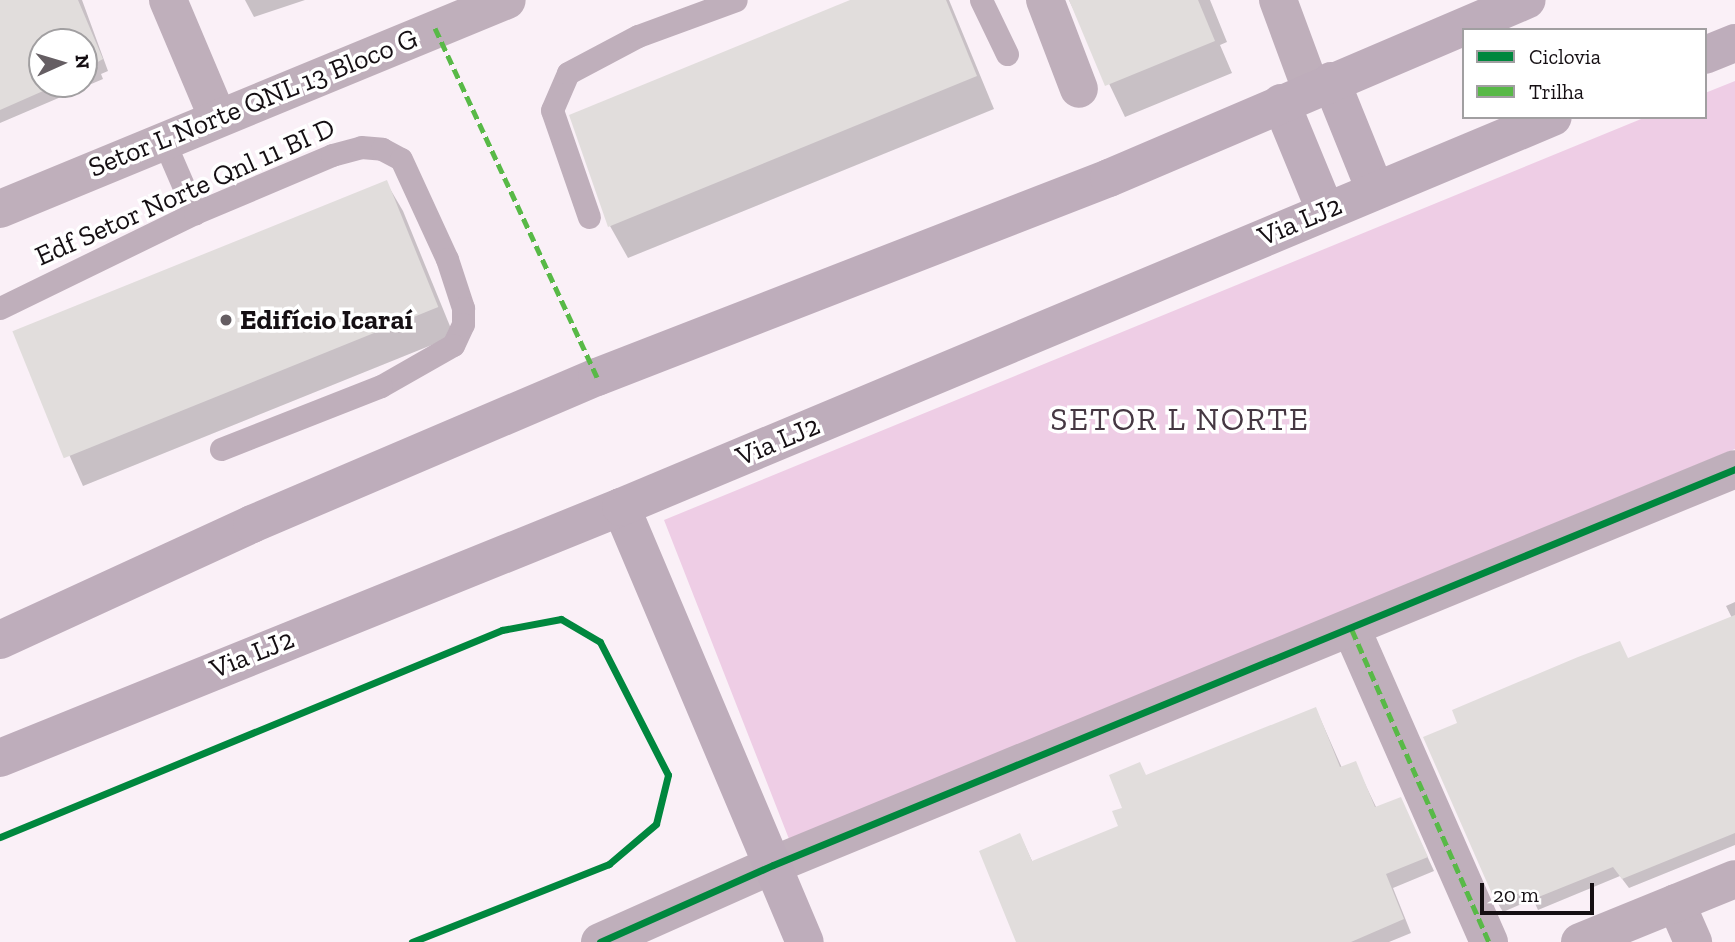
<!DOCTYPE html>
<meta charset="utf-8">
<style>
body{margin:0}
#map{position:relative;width:1735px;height:942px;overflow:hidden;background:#faf0f7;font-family:"Zilla Slab",serif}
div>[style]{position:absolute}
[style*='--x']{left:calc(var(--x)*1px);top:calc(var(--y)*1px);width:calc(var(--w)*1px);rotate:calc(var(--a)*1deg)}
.green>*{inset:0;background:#eecde5}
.shadow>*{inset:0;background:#0003}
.building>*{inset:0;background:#e1dddc;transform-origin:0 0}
.lane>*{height:23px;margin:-11.5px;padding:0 11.5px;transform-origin:11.5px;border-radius:11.5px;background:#bfafbb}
.street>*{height:38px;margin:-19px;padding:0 19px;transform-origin:19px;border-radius:19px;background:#bfafbb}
.secondary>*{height:38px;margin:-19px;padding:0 19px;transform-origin:19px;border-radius:19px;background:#beadbb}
.quiet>*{height:5px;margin-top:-2.5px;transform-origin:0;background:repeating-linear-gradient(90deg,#58b947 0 10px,transparent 0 15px)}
.cycleway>*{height:7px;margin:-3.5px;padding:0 3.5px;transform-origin:3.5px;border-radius:3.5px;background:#00873e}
.dots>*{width:19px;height:19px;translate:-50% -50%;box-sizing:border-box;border:4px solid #fff;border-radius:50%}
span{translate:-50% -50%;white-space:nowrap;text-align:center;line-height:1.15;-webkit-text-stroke:7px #fff;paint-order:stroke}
.street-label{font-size:28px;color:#150f13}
.poi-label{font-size:28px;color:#150f13;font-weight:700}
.left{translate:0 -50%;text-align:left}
.quarter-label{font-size:32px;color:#463843;letter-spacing:2px}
.legend{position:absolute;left:1462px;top:28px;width:245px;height:91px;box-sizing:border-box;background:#fff;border:2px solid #a19fa1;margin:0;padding:9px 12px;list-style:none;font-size:21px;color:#150f13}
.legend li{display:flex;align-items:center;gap:14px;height:35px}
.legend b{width:35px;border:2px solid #a19fa1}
.north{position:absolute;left:28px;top:28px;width:70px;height:70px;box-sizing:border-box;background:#fff;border:2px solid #a19fa1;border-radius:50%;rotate:86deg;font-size:19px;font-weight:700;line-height:28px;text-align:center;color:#150f13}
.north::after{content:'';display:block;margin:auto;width:24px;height:32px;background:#655e63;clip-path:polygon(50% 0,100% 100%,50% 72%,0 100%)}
.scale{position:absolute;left:1480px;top:883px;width:114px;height:32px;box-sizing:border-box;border:4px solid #150f13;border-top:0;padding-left:9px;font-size:21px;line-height:24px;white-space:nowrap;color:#150f13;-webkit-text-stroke:5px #fff;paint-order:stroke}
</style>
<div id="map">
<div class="green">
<div style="clip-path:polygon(1735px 81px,1735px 449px,789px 839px,664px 520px,1646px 117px,1705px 117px,1705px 93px)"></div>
</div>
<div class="shadow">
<div style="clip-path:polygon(evenodd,0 0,82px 0,108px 71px,101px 74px,103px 79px,0 123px,0 0,42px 42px,84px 42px,84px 84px,42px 84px,42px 42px)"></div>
<div style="clip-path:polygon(245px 0,305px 0,254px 17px)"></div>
<div style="clip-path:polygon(854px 0,949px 0,994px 109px,628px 258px,610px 226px)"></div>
<div style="clip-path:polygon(1069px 0,1210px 0,1227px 42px,1220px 45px,1232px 73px,1125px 117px)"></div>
<div style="clip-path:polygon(386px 182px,403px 211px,454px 336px,83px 486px,15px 333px)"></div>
<div style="clip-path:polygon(1735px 602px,1735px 845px,1629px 888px,1620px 876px,1538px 910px,1533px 899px,1503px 912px,1497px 902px,1629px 660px,1732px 618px,1726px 606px)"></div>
<div style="clip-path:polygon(1316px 709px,1342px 768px,1355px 763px,1377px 809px,1401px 799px,1434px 871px,1393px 888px,1411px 933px,1389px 942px,1017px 942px,1020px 835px,1033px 863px,1120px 827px,1124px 809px,1147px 777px)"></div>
</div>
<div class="building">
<div style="clip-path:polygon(0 0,78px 0,103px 59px,96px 63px,98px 67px,84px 73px,84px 42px,42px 42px,42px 84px,59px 84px,0 110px)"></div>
<div style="clip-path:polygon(850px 0,946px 0,977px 76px,608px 227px,569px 115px)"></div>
<div style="clip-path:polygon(1069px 0,1198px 0,1215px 41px,1105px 86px)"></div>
<div style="left:387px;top:180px;width:137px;height:404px;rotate:68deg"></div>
<div style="clip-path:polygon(1735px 615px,1735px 833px,1622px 879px,1613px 867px,1531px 900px,1527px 890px,1496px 903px,1423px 737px,1457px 723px,1452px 710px,1578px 657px,1620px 641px,1628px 658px)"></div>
<div style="clip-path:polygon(1316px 707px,1340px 767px,1356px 761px,1375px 807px,1401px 797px,1428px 857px,1386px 874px,1404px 919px,1351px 942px,1016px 942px,979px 851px,1020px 833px,1032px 861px,1118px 826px,1112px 811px,1122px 808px,1109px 775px,1140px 762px,1146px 775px)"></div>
</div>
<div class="lane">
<div style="--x:981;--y:0;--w:60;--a:64.3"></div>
<div style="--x:163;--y:139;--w:81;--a:66.6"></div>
<div style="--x:589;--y:217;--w:113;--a:-109.1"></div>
<div style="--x:552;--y:110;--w:40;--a:-66.6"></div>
<div style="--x:568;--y:73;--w:79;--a:-27.9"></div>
<div style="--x:638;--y:36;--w:104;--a:-20.2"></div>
<div style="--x:0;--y:308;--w:217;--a:-26"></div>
<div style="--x:195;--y:213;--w:149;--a:-22.9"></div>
<div style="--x:332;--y:155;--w:30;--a:-15"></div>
<div style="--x:361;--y:147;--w:21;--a:5"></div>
<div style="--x:382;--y:149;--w:21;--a:28"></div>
<div style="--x:401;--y:159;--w:110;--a:65.3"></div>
<div style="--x:447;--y:259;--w:52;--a:71.9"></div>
<div style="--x:463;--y:308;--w:16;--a:90"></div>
<div style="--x:463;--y:324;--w:23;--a:115"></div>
<div style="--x:453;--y:345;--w:83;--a:150.3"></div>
<div style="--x:381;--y:386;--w:172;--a:158.5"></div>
</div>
<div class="street">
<div style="--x:168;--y:0;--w:126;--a:67.1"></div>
<div style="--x:1045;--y:0;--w:95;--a:69.1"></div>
<div style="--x:1278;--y:0;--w:95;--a:69.7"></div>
<div style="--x:0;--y:209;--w:548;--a:-22.4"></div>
<div style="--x:1352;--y:630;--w:341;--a:66.3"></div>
<div style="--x:1676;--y:903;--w:43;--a:66.4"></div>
<div style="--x:600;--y:942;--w:189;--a:-24"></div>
<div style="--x:773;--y:865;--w:1040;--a:-22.37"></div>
<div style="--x:1580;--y:942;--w:167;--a:-22.1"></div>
</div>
<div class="secondary">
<div style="--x:1705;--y:55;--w:32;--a:-22"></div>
<div style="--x:1331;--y:81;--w:118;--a:68"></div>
<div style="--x:1281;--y:103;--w:116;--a:67.6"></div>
<div style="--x:621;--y:507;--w:472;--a:67.1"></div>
<div style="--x:0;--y:640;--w:277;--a:-24.7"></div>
<div style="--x:252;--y:524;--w:375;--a:-23.1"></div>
<div style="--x:597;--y:377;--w:549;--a:-21.24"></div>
<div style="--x:1109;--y:178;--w:454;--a:-23.1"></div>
<div style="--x:0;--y:758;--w:670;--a:-22.01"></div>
<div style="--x:621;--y:507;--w:1010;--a:-22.71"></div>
</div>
<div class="quiet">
<div style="--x:435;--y:28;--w:385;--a:65.1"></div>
<div style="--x:1352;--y:630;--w:341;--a:66.3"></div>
</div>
<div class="cycleway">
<div style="--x:0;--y:837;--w:543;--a:-22.41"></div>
<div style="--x:502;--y:630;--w:60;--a:-10.6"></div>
<div style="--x:561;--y:619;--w:45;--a:30.5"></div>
<div style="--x:600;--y:642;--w:149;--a:62.9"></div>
<div style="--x:668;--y:775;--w:50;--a:103.8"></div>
<div style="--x:656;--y:824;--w:62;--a:139.6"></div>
<div style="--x:609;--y:864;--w:212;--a:158.4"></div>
<div style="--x:600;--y:942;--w:189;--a:-24"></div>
<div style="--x:773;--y:865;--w:1040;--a:-22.37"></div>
</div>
<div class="dots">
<div style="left:226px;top:320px;background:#655e63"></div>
</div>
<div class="street-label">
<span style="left:253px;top:103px;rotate:-22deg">Setor L Norte QNL 13 Bloco G</span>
<span style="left:185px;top:192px;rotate:-24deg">Edf Setor Norte Qnl 11 BI D</span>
<span style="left:1300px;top:221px;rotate:-23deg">Via LJ2</span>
<span style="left:778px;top:441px;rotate:-23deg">Via LJ2</span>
<span style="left:252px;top:654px;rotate:-22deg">Via LJ2</span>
</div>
<div class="poi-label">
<span class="left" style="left:240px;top:320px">Edifício Icaraí</span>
</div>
<div class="quarter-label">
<span style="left:1180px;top:419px">SETOR L NORTE</span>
</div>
<ul class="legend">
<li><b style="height:9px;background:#00873e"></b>Ciclovia</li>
<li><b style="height:9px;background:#58b947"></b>Trilha</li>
</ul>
<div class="north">N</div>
<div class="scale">20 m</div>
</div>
